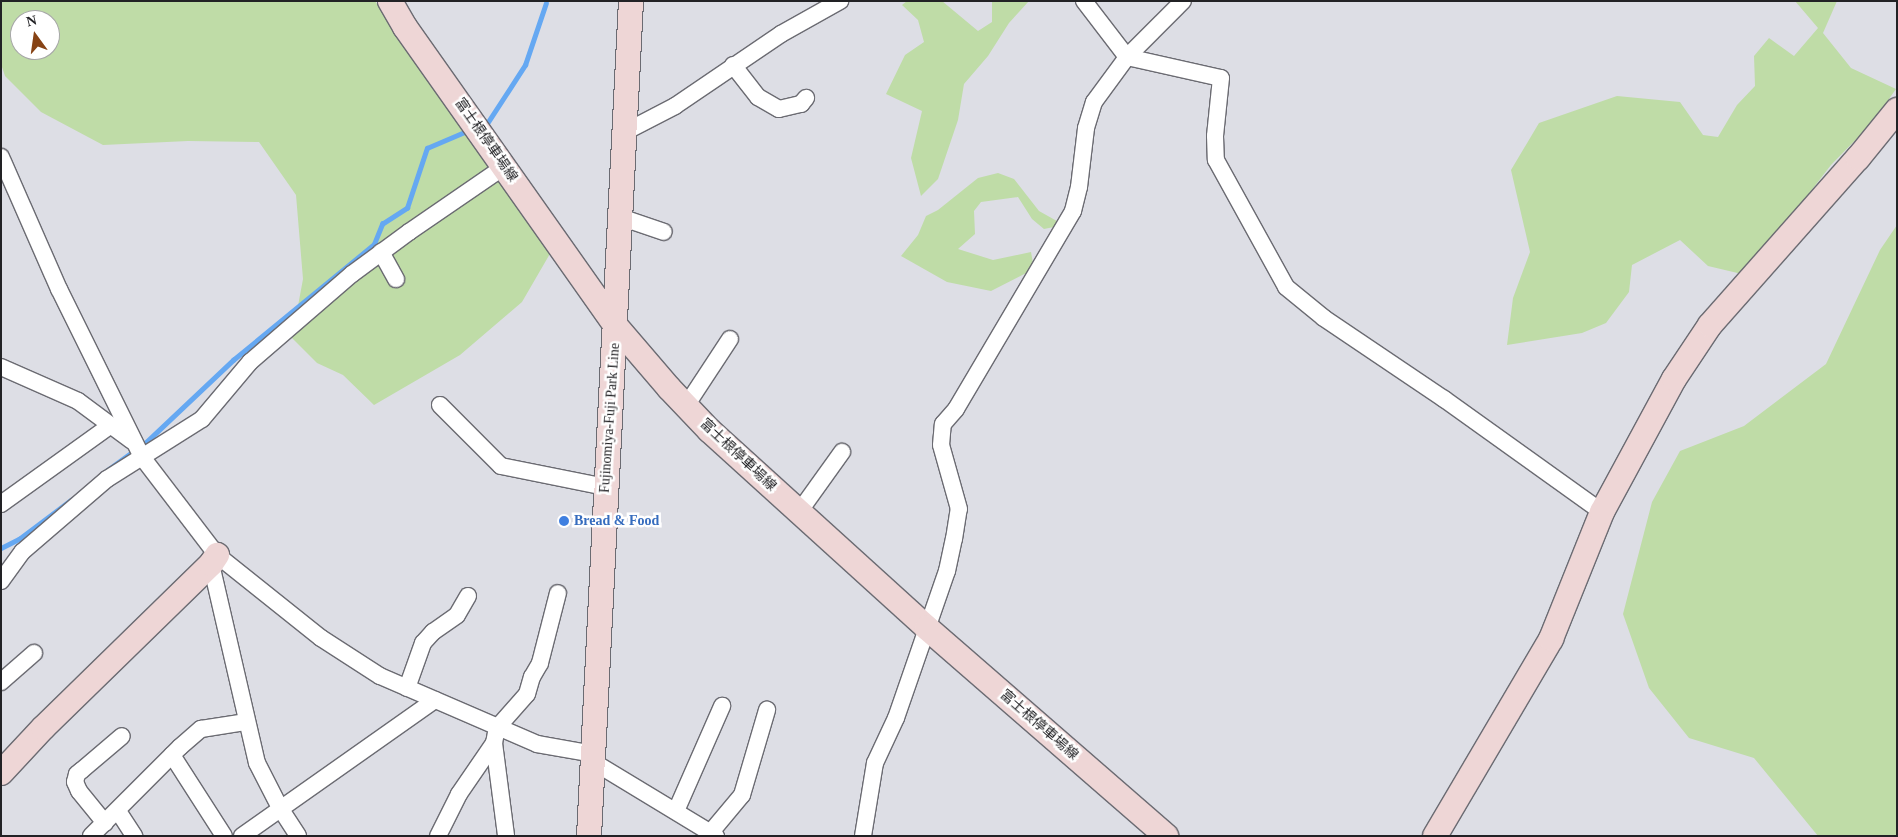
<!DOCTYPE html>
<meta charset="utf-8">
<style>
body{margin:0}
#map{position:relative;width:1898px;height:837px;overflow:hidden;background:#dddee5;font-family:"Times New Roman","Noto Sans JP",serif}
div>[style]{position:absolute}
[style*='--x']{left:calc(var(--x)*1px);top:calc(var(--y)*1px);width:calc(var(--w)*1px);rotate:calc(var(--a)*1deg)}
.green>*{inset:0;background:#bfdca7}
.stream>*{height:4.5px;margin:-2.25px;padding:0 2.25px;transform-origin:2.25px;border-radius:2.25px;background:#65a8f2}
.roads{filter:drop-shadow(1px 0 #6b6b72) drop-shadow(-1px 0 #6b6b72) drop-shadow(0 1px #6b6b72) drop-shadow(0 -1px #6b6b72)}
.street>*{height:16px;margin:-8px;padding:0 8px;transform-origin:8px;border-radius:8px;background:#fff}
.secondary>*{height:24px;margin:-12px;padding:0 12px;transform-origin:12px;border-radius:12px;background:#eed6d6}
.dots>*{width:14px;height:14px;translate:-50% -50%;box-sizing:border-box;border:2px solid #fff;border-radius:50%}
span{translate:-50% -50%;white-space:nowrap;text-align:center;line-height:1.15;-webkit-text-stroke:5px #fff;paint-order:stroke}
.street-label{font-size:14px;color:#222225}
.shop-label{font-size:14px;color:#366cbe;font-weight:700}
.left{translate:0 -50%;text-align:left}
.frame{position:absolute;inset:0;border:2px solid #222225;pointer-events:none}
.north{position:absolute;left:10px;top:10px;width:50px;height:50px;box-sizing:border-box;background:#fff;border:1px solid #a7a7a8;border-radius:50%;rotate:346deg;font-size:14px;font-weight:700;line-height:20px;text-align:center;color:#222225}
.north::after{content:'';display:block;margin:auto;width:18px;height:22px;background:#874315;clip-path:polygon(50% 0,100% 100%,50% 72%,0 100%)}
</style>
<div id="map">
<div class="green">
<div style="clip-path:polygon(evenodd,1px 1px,375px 1px,458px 117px,532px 228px,551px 252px,522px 302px,460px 355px,374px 405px,343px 375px,317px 363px,292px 338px,303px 279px,296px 195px,259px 142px,188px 141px,103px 145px,41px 112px,5px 76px,1px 64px,1px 1px,20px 20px,50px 20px,50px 50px,20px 50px,20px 20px)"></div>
<div style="clip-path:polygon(907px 1px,942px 1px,978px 31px,992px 22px,992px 1px,1029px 1px,1009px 23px,988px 56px,964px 84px,958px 120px,938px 179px,921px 196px,911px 158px,922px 111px,886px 94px,905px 55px,924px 42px,918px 20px,902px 5px)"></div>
<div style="clip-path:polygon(1795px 1px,1837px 1px,1823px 33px,1851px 68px,1896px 89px,1872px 123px,1831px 165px,1746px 275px,1708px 266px,1680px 240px,1632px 265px,1629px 292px,1606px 323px,1582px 333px,1507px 345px,1513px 298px,1530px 252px,1511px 170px,1539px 123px,1617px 96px,1680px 102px,1703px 135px,1718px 137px,1737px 105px,1755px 86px,1754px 56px,1769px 38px,1794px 56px,1818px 28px)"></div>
<div style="clip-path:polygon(998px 173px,1014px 179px,1039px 211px,1064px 225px,1044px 229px,1032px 219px,1018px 197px,981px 202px,974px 211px,975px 234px,958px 249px,993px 260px,1031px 252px,1034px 269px,991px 291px,947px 282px,901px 256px,918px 235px,926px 216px,938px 210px,978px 178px)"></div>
<div style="clip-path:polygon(1897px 225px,1897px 836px,1818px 836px,1754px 758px,1689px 738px,1649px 688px,1623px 614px,1652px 502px,1680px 451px,1744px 426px,1826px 364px,1880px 250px)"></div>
</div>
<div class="stream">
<div style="--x:488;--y:122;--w:68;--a:-57"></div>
<div style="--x:525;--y:65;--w:65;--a:-71.3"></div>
<div style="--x:141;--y:447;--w:127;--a:-43.4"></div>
<div style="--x:233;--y:360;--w:183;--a:-39.4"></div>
<div style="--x:374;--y:244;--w:22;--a:-68"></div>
<div style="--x:382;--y:224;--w:30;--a:-33"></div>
<div style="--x:407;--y:208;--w:63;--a:-71.6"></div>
<div style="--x:427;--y:148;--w:39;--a:-23"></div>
<div style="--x:106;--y:471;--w:34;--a:-36"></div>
<div style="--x:1;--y:548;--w:20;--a:-27"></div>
<div style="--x:19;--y:539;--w:65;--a:-36.9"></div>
</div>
<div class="roads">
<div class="street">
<div style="--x:1084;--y:1;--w:71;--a:52.5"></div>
<div style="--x:1127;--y:57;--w:96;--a:12.6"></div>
<div style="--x:1221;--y:78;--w:58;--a:95.9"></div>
<div style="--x:1215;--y:136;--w:24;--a:88"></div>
<div style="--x:1216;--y:160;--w:145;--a:61.1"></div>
<div style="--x:1286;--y:287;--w:49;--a:39.2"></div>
<div style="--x:1324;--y:318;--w:145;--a:34"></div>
<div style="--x:1444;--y:399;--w:194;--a:35.6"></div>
<div style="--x:733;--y:65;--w:41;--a:52"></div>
<div style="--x:758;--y:97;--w:24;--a:30"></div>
<div style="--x:779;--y:109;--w:23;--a:-13"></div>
<div style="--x:801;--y:104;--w:8;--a:-50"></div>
<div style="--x:623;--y:133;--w:59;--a:-27.4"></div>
<div style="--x:675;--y:106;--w:128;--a:-34.2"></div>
<div style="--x:781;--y:34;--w:68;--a:-29.2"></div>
<div style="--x:1;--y:157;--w:144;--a:66.3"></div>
<div style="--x:59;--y:289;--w:187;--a:63.7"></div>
<div style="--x:142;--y:457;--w:123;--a:52.6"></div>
<div style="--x:217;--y:555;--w:133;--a:38.6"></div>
<div style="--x:321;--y:638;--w:70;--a:32.8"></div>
<div style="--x:380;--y:676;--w:171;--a:23.4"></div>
<div style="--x:537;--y:744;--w:57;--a:10.1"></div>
<div style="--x:620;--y:217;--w:46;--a:18.8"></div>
<div style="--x:381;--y:252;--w:31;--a:61"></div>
<div style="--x:1;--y:367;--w:84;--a:23.8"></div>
<div style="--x:78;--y:401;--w:67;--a:36.5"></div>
<div style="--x:440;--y:405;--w:86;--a:45"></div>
<div style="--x:501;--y:466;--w:106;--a:11.4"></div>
<div style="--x:686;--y:406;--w:80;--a:-56.7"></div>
<div style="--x:1;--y:504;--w:135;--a:-35.7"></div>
<div style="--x:799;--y:512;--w:74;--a:-54.4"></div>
<div style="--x:211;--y:564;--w:204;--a:77"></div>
<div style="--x:257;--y:763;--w:51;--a:62.9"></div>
<div style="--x:280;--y:808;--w:33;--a:57"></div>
<div style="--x:1;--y:581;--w:36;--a:-54"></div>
<div style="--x:22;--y:552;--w:112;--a:-40.7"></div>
<div style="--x:107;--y:479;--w:112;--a:-32.3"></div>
<div style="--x:202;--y:419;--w:75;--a:-49.9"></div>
<div style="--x:250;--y:362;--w:135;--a:-40.8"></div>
<div style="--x:352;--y:274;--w:71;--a:-36.4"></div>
<div style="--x:409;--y:232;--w:116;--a:-34.5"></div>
<div style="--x:1;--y:682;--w:44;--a:-41.3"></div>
<div style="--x:407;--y:688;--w:48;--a:-70.4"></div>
<div style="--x:423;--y:643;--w:15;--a:-48"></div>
<div style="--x:433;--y:632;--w:29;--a:-35"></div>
<div style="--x:457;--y:615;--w:22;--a:-60"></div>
<div style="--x:494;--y:743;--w:94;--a:82.6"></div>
<div style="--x:172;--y:755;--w:96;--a:57.3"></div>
<div style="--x:592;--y:761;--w:145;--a:31.2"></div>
<div style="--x:118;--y:811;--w:30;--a:57"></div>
<div style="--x:676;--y:811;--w:115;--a:-66.3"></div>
<div style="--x:105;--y:823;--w:41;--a:-129.1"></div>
<div style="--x:79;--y:791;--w:10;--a:-114"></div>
<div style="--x:75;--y:782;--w:8;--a:-76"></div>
<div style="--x:77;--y:774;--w:6;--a:-39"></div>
<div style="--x:82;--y:770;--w:52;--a:-40.4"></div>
<div style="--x:711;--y:832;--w:48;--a:-50"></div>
<div style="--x:742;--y:795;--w:89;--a:-73.6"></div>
<div style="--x:91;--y:836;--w:126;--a:-45"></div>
<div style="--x:180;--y:747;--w:28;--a:-41"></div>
<div style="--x:201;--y:729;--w:46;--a:-8.8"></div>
<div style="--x:242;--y:836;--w:236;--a:-35.2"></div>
<div style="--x:438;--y:836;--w:47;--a:-63.4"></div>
<div style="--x:459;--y:794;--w:62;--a:-55.5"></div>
<div style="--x:494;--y:743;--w:15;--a:-79"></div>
<div style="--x:497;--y:728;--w:45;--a:-48.6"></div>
<div style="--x:527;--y:694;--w:18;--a:-74"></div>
<div style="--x:532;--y:677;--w:16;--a:-60"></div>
<div style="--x:540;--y:663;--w:72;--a:-75.6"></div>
<div style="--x:863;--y:836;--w:74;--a:-80.7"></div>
<div style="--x:875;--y:763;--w:50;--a:-65"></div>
<div style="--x:896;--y:718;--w:156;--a:-70.9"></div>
<div style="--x:947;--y:571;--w:33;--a:-78"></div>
<div style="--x:954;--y:539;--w:30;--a:-81"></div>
<div style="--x:959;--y:509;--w:66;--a:-105.7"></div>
<div style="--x:941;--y:445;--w:21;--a:-85"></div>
<div style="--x:943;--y:424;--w:20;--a:-49"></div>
<div style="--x:956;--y:409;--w:230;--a:-59.4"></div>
<div style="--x:1073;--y:211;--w:25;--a:-76"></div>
<div style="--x:1079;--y:187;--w:59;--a:-83.2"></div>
<div style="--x:1086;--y:128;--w:27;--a:-73"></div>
<div style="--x:1094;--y:102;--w:56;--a:-53.7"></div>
<div style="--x:1127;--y:57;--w:79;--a:-45"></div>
</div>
<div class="secondary">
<div style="--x:390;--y:1;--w:30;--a:60"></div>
<div style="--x:405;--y:27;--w:365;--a:54.8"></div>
<div style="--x:615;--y:325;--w:83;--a:49.4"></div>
<div style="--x:669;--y:388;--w:59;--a:46.4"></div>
<div style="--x:710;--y:431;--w:293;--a:42.2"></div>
<div style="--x:927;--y:628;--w:317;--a:41"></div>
<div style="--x:1;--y:773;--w:62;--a:-47"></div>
<div style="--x:43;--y:728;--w:235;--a:-44.3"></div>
<div style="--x:211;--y:564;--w:11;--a:-56"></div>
<div style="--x:589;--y:836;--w:836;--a:-87.12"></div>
<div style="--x:1435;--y:836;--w:229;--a:-59.5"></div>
<div style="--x:1551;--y:639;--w:137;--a:-68.1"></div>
<div style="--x:1602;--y:512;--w:151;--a:-61.6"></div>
<div style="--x:1674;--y:379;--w:65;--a:-56.3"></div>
<div style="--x:1710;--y:325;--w:223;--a:-48.5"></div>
<div style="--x:1858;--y:158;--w:62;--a:-50.9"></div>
</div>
</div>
<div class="dots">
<div style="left:564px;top:521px;background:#3f7fe0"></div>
</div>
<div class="street-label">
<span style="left:486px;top:140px;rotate:55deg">富士根停車場線</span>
<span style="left:610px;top:418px;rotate:-86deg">Fujinomiya-Fuji Park Line</span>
<span style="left:738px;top:455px;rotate:43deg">富士根停車場線</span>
<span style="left:1039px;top:725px;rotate:41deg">富士根停車場線</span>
</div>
<div class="shop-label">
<span class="left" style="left:574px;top:521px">Bread &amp; Food</span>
</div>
<div class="frame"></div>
<div class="north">N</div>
</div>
